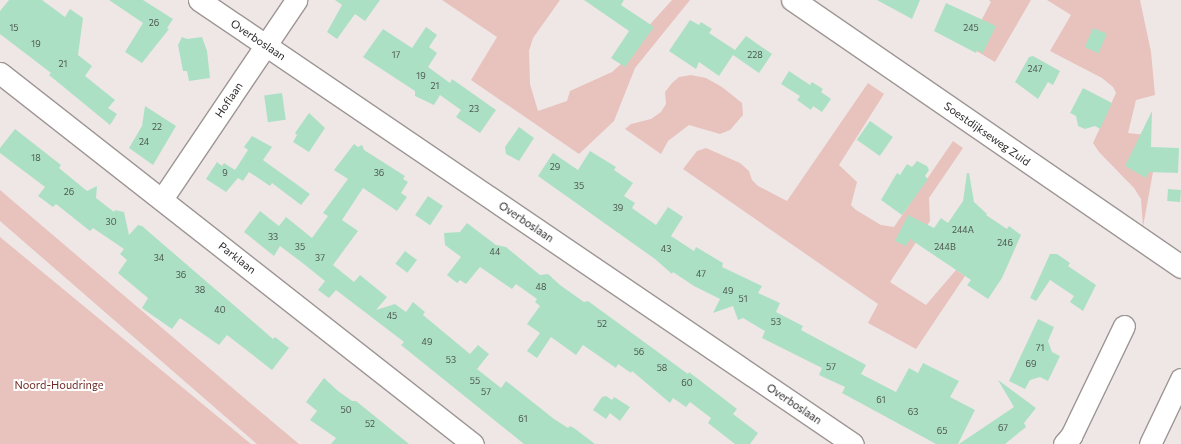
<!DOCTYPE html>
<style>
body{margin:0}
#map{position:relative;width:1181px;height:444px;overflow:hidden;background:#efe7e6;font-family:Commissioner,sans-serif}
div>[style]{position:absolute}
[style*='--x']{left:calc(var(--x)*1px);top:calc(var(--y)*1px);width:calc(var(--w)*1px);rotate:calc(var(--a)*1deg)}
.green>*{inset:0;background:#e8c2bc}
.building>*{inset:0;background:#ace0c4;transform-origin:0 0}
.roads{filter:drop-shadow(1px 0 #9d9694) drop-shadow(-1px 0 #9d9694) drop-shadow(0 1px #9d9694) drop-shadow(0 -1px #9d9694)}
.minor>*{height:21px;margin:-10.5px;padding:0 10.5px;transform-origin:10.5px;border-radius:10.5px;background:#fff}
.major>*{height:22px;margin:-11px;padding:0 11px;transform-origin:11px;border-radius:11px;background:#fff}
span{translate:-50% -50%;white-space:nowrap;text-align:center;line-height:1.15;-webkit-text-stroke:4px #fff;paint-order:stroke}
.number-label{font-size:9px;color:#4c574f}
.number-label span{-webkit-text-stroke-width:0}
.street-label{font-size:11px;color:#2c2928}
.park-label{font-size:11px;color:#6e2c25}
</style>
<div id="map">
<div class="green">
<div style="clip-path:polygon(442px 0,560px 0,533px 38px,529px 51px,530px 84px,538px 111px,567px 101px,570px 91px,612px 72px,622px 63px,626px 51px,672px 0,690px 0,635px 68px,614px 121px,579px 154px,471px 80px,497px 37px)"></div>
<div style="clip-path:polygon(989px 0,1031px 0,995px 62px,968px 46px,991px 2px)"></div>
<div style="clip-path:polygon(1047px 0,1140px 0,1151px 52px,1155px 95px,1136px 100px,1128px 133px,1146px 135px,1155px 161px,1143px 227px,1141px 199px,1134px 188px,1099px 152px,1093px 143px,1116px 93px,1113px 87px,1102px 78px,1050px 51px,1071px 15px)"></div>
<div style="clip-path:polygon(691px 75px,706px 78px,722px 87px,742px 103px,743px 115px,730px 130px,720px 134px,689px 125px,668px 141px,661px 154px,625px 129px,631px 124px,651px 119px,661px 112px,666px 104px,665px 92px,672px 83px,679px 77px)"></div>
<div style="clip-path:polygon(868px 83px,884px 94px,839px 165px,857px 182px,851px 205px,856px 210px,881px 225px,894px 227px,953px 141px,963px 148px,929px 198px,930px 221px,890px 282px,926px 305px,956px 270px,965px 276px,916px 349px,868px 323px,878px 304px,683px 169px,697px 151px,706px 148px,740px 163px,749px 171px,752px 180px,758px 186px,787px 201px)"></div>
<div style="clip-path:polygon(0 190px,249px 402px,299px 444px,257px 444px,0 221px)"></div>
<div style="clip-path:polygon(0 237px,251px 444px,0 444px)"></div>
</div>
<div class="building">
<div style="clip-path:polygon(9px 0,42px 0,65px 17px,70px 9px,83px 18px,78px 55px,92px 66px,85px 76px,115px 100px,108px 108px,117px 114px,110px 125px,49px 75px,51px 73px,0 34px,0 11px)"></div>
<div style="clip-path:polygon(109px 0,143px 0,173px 19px,167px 28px,169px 29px,142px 63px,125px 52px,143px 23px)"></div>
<div style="clip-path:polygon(335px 0,380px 0,365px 21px,355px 14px,337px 39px,327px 32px,342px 5px)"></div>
<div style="clip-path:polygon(584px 0,624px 0,621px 5px,654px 27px,625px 67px,611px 58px,629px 31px)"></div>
<div style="clip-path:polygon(877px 0,920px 0,912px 19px)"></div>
<div style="clip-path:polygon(946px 3px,996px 26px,983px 53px,977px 50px,976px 53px,934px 31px)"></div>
<div style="clip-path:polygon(690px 20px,699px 25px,701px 22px,712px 29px,709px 33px,735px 50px,746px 36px,772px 54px,759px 73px,733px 55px,719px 76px,699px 62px,696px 69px,669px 51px)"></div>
<div style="clip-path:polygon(426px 27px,437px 35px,429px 47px,437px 53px,428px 67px,450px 83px,452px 79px,496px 110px,480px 133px,456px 117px,461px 110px,440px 95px,434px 105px,415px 96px,415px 91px,363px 57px,383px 29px,412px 48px)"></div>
<div style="left:1093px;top:28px;width:15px;height:21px;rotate:23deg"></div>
<div style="clip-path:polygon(182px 37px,187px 39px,202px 37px,207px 51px,210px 78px,189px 81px,187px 71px,183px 71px,178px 45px)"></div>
<div style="clip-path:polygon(1033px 56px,1060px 71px,1053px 85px,1048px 82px,1038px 99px,1015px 82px,1029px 57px)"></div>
<div style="clip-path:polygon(789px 71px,810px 85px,812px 82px,823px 89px,821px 92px,831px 99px,822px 112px,813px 106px,811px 110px,797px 100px,800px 96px,781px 84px)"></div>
<div style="clip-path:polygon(1083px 88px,1112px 103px,1100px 129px,1095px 126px,1085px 129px,1078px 126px,1076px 116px,1070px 113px)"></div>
<div style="left:282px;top:93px;width:27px;height:18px;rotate:82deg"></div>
<div style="clip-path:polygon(145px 106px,176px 126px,153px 165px,129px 148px,142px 126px)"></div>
<div style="clip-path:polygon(1152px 111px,1151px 147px,1179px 148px,1178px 173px,1149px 172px,1146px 178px,1125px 166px)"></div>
<div style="clip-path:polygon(309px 113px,325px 128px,309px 152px,293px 142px,297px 135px,295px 133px)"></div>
<div style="left:870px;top:121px;width:28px;height:23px;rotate:35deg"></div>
<div style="clip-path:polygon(519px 127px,534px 138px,519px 161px,506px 154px,505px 147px)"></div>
<div style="clip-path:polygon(15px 129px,61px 165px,59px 168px,87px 191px,97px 186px,96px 198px,114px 212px,115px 210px,124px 212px,129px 235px,138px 225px,142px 226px,273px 339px,275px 337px,289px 348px,272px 370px,227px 335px,219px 345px,180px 318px,172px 329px,142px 308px,148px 298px,118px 273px,127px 260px,120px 254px,124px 249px,93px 228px,90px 231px,56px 204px,53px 207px,38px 196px,45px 187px,0 153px,0 148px)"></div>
<div style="clip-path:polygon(252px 136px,272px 147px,263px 160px,310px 194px,301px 205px,272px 183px,270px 186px,249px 172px,243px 181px,238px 178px,226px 192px,206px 179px,217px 162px,222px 166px,224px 163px,235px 170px,248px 150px,244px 147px)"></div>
<div style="clip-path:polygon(354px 144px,358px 147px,362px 145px,364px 150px,405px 176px,403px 179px,408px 182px,401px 193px,407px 197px,397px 211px,363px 188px,342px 220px,358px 231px,333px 265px,354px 282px,360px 275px,387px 297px,376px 310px,395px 304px,406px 312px,413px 302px,425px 312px,423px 315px,470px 354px,478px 345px,489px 354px,477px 369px,501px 388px,506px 381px,554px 419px,568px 428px,570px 426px,574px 428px,595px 444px,524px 444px,401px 345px,404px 342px,336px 290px,329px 298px,318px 290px,325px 281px,300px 261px,280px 246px,274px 256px,244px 232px,260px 211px,279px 226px,286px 217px,312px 238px,328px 216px,323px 213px,348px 179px,334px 170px)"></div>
<div style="clip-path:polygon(590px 151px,616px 167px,614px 170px,633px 183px,624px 196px,635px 203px,632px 208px,656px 225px,668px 207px,683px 217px,671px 236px,694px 251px,696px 247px,723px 263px,722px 267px,762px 286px,758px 293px,780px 303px,776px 312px,803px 326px,801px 330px,866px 365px,861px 374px,896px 392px,909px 368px,918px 373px,923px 363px,959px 381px,950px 397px,975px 410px,958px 444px,936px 444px,842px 393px,845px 387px,819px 375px,822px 368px,762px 338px,765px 331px,743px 318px,738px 320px,733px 306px,713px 313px,720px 299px,694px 286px,673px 272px,672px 274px,655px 259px,538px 176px,553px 153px,578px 170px)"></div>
<div style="clip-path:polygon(917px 161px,927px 166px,929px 170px,925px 176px,928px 179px,902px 215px,881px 200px,897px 173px,900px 175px,907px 164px,912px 167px)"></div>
<div style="clip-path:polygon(967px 173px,969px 173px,974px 202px,987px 214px,986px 215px,1007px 229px,1009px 226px,1021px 235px,1002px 278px,988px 299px,967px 285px,971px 280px,910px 239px,906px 246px,895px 241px,908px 215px,934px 228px,941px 218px,948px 223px,963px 201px)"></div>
<div style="left:1168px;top:189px;width:13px;height:12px;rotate:4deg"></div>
<div style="left:428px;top:196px;width:18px;height:23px;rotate:34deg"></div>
<div style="clip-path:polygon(467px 223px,496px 245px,506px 247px,540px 275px,548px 274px,560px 285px,584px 302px,588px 301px,688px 374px,689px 372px,737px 409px,733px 414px,758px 433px,750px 444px,735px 444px,708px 423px,711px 418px,690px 402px,686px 407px,673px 398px,670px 403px,632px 371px,631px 373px,618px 364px,616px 368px,583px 345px,576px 355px,551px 337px,537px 358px,527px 351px,540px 333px,527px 324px,540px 306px,535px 302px,537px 299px,516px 284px,512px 289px,480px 267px,466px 284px,460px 280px,457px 283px,447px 275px,461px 257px,445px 245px,444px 233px,460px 232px)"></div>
<div style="left:405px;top:251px;width:15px;height:16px;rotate:37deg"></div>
<div style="clip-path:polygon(1050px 254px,1057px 254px,1070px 263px,1068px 266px,1096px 285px,1083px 311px,1070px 302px,1074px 296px,1050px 280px,1036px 301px,1030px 298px)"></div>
<div style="clip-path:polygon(1038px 319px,1054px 327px,1048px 341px,1052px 352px,1060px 356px,1048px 381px,1040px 377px,1030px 380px,1025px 389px,1009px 381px)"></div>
<div style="clip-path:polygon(324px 378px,338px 391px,352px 401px,356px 401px,409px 444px,331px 444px,336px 438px,310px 420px,317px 411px,306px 402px)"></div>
<div style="clip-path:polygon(998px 380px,1036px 408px,1024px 423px,1026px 427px,1005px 444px,959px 444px,1014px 407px)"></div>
<div style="clip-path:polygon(606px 396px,612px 400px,614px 397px,630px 407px,620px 421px,610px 413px,606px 419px,593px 410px,602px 397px)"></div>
</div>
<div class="roads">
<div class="minor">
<div style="--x:199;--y:0;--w:790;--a:34.17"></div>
<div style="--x:0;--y:73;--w:601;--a:38.11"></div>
<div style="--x:162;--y:199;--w:240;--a:-56"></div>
<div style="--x:1064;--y:444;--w:11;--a:-49"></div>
<div style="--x:1071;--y:436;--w:122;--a:-64.3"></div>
<div style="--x:1150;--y:444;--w:72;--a:-64.5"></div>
</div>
<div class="major">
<div style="--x:793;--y:0;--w:471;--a:34.5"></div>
</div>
</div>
<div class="number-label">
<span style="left:154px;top:23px">26</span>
<span style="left:14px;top:28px">15</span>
<span style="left:971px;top:28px">245</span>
<span style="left:36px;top:44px">19</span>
<span style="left:396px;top:55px">17</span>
<span style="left:755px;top:55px">228</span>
<span style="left:63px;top:64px">21</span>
<span style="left:1035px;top:69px">247</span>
<span style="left:421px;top:76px">19</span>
<span style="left:435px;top:86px">21</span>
<span style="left:474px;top:109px">23</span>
<span style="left:157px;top:127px">22</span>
<span style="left:144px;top:142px">24</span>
<span style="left:36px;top:158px">18</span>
<span style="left:555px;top:167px">29</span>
<span style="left:225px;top:173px">9</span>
<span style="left:379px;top:173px">36</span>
<span style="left:579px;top:186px">35</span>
<span style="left:69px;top:192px">26</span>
<span style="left:618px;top:208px">39</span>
<span style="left:111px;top:222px">30</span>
<span style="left:963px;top:230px">244A</span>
<span style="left:273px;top:237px">33</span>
<span style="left:1005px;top:243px">246</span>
<span style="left:300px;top:247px">35</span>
<span style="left:945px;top:247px">244B</span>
<span style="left:666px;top:249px">43</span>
<span style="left:495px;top:252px">44</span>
<span style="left:159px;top:258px">34</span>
<span style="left:320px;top:258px">37</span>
<span style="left:701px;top:274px">47</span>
<span style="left:181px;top:275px">36</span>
<span style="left:541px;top:287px">48</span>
<span style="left:200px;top:290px">38</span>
<span style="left:728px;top:291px">49</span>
<span style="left:743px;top:299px">51</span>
<span style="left:220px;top:310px">40</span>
<span style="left:392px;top:316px">45</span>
<span style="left:776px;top:322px">53</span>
<span style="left:602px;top:324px">52</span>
<span style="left:427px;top:342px">49</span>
<span style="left:1040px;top:348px">71</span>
<span style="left:639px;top:352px">56</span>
<span style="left:451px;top:360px">53</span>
<span style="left:1031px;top:364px">69</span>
<span style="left:831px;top:367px">57</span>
<span style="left:662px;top:368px">58</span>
<span style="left:475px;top:381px">55</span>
<span style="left:687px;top:383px">60</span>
<span style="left:486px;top:392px">57</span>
<span style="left:881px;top:400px">61</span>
<span style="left:346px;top:410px">50</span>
<span style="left:913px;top:412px">63</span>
<span style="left:523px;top:419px">61</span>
<span style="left:370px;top:424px">52</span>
<span style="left:1003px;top:428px">67</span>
<span style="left:942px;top:431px">65</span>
</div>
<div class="street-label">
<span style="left:258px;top:40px;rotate:34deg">Overboslaan</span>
<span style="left:229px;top:100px;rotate:-56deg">Hoflaan</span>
<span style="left:987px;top:134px;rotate:35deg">Soestdijkseweg Zuid</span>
<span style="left:526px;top:222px;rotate:34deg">Overboslaan</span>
<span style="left:237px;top:258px;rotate:38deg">Parklaan</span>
<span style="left:794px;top:404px;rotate:34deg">Overboslaan</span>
</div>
<div class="park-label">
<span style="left:59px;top:385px">Noord-Houdringe</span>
</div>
</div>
